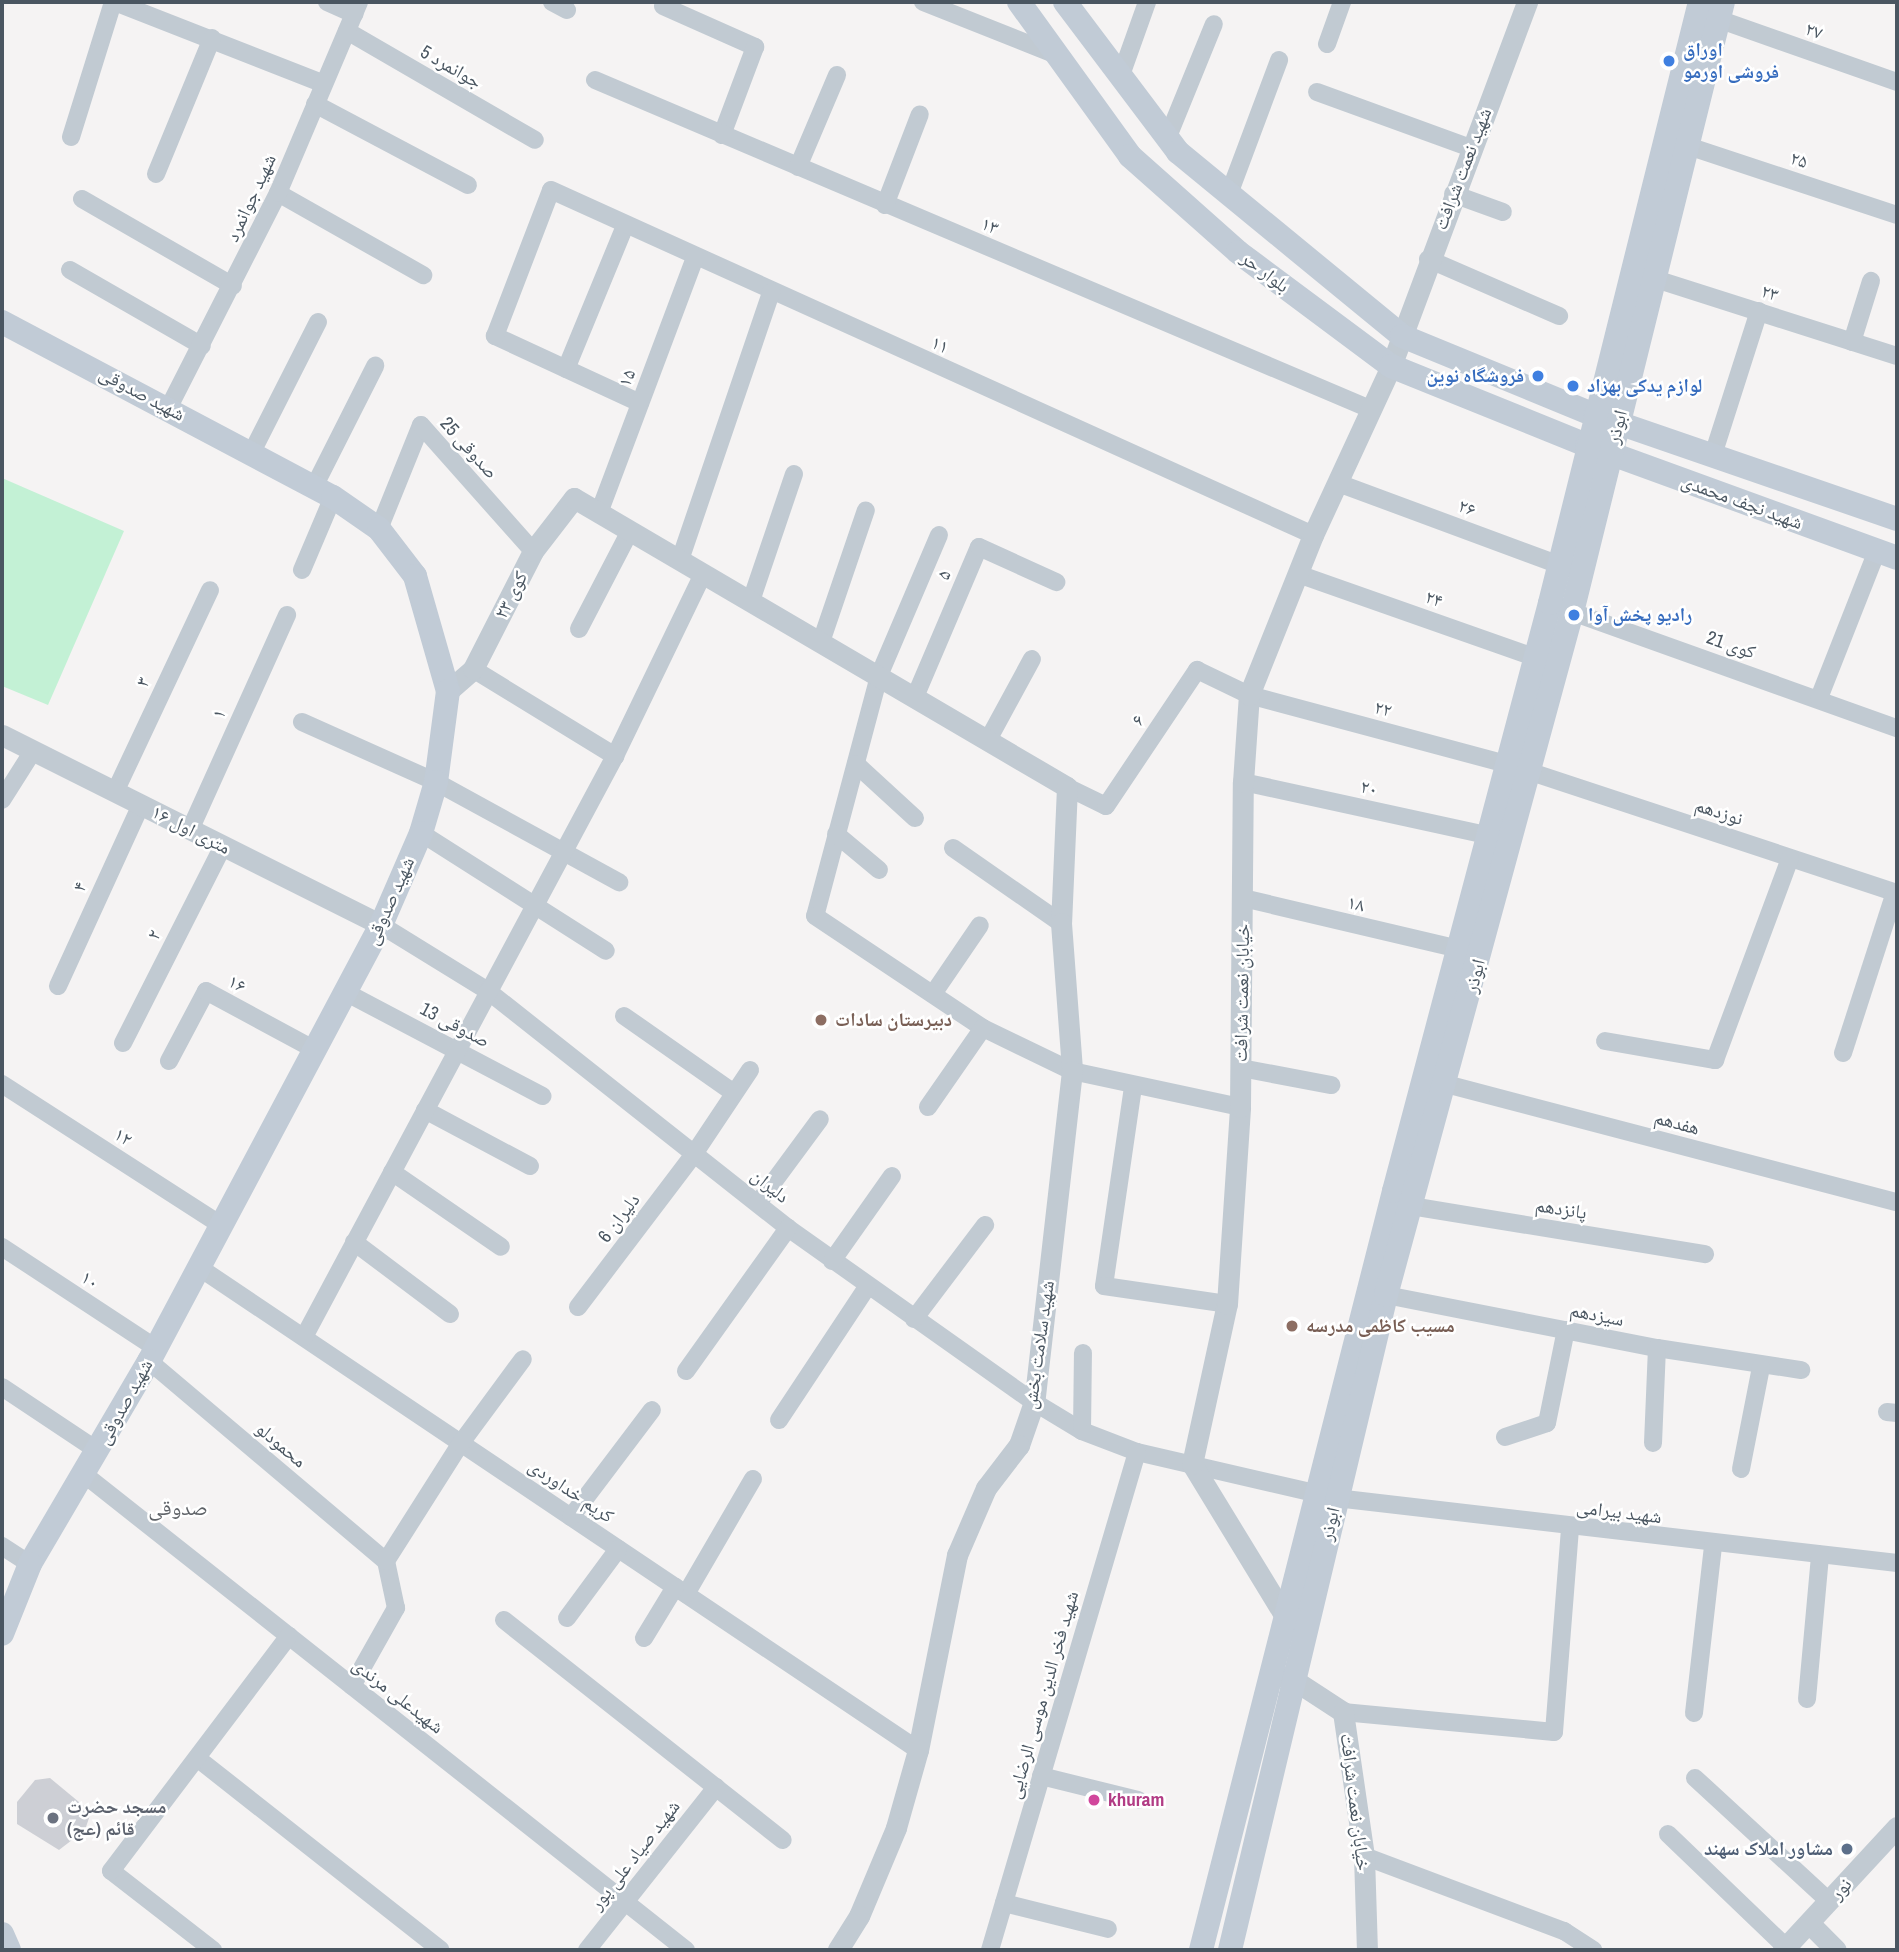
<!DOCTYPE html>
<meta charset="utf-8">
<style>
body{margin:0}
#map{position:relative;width:1899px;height:1952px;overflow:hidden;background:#f5f3f3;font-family:"Archivo Narrow","Noto Naskh Arabic",sans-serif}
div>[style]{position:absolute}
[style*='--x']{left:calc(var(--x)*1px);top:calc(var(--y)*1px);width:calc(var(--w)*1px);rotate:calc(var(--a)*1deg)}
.green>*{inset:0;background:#c3f1d5}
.building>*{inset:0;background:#cdcfd5}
.minor>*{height:18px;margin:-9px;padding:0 9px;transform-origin:9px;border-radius:9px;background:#c1cad2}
.tertiary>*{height:21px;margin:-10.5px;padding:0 10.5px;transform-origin:10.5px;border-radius:10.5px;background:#c1cad2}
.secondary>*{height:24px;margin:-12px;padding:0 12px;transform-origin:12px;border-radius:12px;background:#c1cbd6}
.dots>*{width:19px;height:19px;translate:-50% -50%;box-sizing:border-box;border:4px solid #fff;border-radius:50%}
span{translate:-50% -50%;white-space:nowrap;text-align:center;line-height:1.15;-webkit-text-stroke:5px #fff;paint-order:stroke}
.street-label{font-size:19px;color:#4a5661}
.shop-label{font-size:19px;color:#366cbe;font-weight:700}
.left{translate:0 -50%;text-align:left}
.right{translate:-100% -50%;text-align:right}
.education-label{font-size:19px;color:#785e54;font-weight:700}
.hotel-label{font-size:19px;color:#b23c85;font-weight:700}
.worship-label{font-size:19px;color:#5b616d;font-weight:700}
.service-label{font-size:19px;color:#4e5e75;font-weight:700}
.neighbourhood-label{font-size:21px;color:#5f6368}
.frame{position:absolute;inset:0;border:4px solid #4a5661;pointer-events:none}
</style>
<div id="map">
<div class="green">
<div style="clip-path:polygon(2px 478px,124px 531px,48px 705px,2px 686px)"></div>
</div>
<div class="building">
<div style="clip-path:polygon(50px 1778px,91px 1812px,85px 1830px,59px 1850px,17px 1824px,17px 1802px,35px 1780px)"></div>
</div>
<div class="minor">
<div style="--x:115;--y:2;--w:222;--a:21.4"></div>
<div style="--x:327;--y:2;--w:30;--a:24"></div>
<div style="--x:552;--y:2;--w:17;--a:28"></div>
<div style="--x:923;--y:2;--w:144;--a:21.6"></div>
<div style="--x:663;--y:6;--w:101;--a:24"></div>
<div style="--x:755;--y:47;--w:94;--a:110.6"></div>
<div style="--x:1718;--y:19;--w:190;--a:19.4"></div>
<div style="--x:347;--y:31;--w:217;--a:30.1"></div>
<div style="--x:1327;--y:44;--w:45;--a:-70.3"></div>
<div style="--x:1120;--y:78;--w:81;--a:-70.4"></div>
<div style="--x:595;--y:80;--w:842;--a:23"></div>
<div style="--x:1317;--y:92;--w:164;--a:20"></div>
<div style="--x:315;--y:104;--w:173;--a:27.9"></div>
<div style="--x:71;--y:137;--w:141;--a:-72.7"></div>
<div style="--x:1167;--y:139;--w:124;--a:-67.8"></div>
<div style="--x:1688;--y:146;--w:220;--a:18.3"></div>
<div style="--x:798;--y:167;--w:100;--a:-67"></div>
<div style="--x:156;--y:174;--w:147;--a:-67.6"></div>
<div style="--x:278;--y:193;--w:167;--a:29.5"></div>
<div style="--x:1229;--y:194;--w:143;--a:-69.5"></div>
<div style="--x:1453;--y:194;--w:53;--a:19.8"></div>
<div style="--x:82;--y:199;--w:174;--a:29.9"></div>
<div style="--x:885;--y:205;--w:97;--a:-69"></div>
<div style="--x:1428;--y:259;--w:143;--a:23.5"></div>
<div style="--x:70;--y:270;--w:152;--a:29.9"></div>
<div style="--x:1646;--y:276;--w:263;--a:17.7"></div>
<div style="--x:1852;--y:342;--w:64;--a:-72.7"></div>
<div style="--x:566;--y:369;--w:155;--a:-67.6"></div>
<div style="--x:640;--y:403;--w:160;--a:-155.2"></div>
<div style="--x:495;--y:336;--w:156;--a:-69"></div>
<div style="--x:551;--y:190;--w:836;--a:24.36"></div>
<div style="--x:169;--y:407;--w:240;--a:-63"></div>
<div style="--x:278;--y:193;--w:207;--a:-67"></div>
<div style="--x:251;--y:454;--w:148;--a:-63.1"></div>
<div style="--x:1713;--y:455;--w:151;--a:-72.3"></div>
<div style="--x:1338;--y:483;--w:245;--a:20.3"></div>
<div style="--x:314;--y:487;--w:136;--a:-63.2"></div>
<div style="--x:599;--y:513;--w:273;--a:-69.4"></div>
<div style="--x:379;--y:529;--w:112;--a:-68"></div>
<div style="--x:421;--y:425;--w:169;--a:48.4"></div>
<div style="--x:939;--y:535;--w:153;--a:113.1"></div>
<div style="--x:879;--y:676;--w:248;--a:104.9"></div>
<div style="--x:815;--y:916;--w:202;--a:33.7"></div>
<div style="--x:983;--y:1028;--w:99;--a:25.8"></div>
<div style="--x:1072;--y:1071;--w:172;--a:12.1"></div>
<div style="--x:680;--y:560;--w:283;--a:-71.2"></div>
<div style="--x:302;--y:570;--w:79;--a:-67"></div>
<div style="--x:1298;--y:574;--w:262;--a:19.4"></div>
<div style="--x:751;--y:601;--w:134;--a:-71.3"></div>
<div style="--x:1561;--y:608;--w:357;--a:19.7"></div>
<div style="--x:579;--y:629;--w:110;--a:-62.5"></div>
<div style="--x:821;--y:642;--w:139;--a:-71.2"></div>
<div style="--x:473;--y:669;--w:167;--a:31.5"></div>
<div style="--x:915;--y:697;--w:163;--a:-66.9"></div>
<div style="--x:979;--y:547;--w:85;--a:24.4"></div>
<div style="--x:1819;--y:698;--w:158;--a:-68.5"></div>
<div style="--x:302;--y:722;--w:147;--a:24.1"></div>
<div style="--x:436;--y:782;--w:209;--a:28.7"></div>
<div style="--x:988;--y:740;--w:92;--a:-61.5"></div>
<div style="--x:856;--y:764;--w:80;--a:42.5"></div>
<div style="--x:1528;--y:771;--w:389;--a:18.3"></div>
<div style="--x:1243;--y:782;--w:249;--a:12.3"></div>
<div style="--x:1067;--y:787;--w:43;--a:26"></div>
<div style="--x:1106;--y:806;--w:164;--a:-56.2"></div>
<div style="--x:1197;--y:670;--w:58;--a:25.7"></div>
<div style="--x:1249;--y:695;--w:266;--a:15"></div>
<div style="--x:115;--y:792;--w:223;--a:-64.8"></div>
<div style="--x:2;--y:800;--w:58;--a:-57.7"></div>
<div style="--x:190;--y:830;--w:236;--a:-65.7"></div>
<div style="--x:421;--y:833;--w:219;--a:32.5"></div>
<div style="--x:836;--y:834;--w:56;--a:39.9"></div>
<div style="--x:953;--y:848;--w:131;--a:34.8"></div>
<div style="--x:1243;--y:898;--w:221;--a:13.3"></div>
<div style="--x:381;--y:925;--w:126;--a:31.7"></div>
<div style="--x:488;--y:991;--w:382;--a:38.3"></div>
<div style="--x:788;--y:1228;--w:301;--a:35.3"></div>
<div style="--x:1034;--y:1402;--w:56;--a:31.1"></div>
<div style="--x:1082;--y:1431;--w:59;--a:20.9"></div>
<div style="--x:1137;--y:1452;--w:204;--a:13"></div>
<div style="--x:1336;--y:1498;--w:565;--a:6.61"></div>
<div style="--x:58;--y:986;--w:199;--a:-65.4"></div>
<div style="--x:347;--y:993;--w:221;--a:27.8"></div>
<div style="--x:933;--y:994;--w:83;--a:-55.7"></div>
<div style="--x:624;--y:1016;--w:134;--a:35"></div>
<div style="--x:1605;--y:1041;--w:112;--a:9.8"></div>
<div style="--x:1715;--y:1060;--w:215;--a:-69.6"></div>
<div style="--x:123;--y:1043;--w:221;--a:-63.1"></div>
<div style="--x:1843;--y:1053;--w:169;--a:-72.1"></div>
<div style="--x:169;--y:1061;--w:79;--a:-62.1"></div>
<div style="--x:206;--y:991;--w:126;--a:28.4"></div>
<div style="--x:1241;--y:1068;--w:92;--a:10.7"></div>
<div style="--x:2;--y:1084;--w:262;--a:32.8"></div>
<div style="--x:1446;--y:1084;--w:466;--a:14.7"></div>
<div style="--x:1133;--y:1087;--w:201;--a:98.3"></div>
<div style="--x:1104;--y:1286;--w:124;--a:8.3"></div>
<div style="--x:928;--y:1107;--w:96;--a:-55.2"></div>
<div style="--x:425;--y:1110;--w:119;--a:28.1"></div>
<div style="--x:392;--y:1172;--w:132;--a:34.5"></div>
<div style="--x:758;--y:1203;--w:104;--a:-53.6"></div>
<div style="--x:1411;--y:1206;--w:298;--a:9.3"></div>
<div style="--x:354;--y:1242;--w:120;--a:36.9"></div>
<div style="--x:2;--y:1247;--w:184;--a:33.3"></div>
<div style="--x:832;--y:1261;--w:104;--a:-54.8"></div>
<div style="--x:200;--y:1268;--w:865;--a:33.87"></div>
<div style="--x:1386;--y:1295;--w:276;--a:11.1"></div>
<div style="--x:1657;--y:1348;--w:146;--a:8.7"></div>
<div style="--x:578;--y:1307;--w:192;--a:-52.8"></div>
<div style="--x:694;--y:1154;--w:101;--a:-56.3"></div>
<div style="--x:914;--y:1319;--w:118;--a:-52.9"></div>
<div style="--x:304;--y:1337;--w:659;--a:-61.84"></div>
<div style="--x:615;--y:756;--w:202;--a:-64.2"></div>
<div style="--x:149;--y:1361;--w:310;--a:40.2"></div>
<div style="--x:686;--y:1371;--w:176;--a:-54.5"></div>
<div style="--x:2;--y:1387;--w:115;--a:33.7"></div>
<div style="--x:1887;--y:1412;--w:10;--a:6"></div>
<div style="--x:779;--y:1420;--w:159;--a:-56.5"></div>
<div style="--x:1082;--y:1431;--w:78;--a:-89.3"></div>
<div style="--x:1505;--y:1437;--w:44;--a:-18.4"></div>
<div style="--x:1547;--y:1423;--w:95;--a:-78.5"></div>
<div style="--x:1653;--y:1443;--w:95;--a:-87.6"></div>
<div style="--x:1741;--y:1469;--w:104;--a:-78.9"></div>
<div style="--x:85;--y:1475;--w:766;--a:38.32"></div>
<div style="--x:571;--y:1517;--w:134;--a:-52.9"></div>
<div style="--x:2;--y:1546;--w:33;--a:33"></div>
<div style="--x:686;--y:1594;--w:133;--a:-59.8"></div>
<div style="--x:567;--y:1618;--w:86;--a:-53.5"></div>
<div style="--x:504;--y:1620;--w:355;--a:38.3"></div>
<div style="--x:644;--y:1638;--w:60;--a:-58.7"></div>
<div style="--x:352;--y:1686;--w:90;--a:-60.6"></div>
<div style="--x:396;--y:1608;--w:48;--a:-102"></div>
<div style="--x:386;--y:1561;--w:140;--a:-57.6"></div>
<div style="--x:461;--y:1443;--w:104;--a:-53.6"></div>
<div style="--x:1807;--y:1699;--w:145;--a:-84.8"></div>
<div style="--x:1343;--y:1712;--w:212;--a:5.4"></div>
<div style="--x:1554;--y:1732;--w:206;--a:-85.5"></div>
<div style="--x:1694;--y:1713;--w:169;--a:-83.5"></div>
<div style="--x:197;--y:1758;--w:310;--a:38.2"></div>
<div style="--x:1041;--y:1776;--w:100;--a:13.9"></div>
<div style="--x:1695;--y:1778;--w:183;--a:42.6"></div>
<div style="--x:1668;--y:1834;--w:163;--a:43.8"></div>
<div style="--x:1364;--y:1856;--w:214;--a:20.6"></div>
<div style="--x:1564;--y:1931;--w:35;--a:33"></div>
<div style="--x:1004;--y:1903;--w:107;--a:14"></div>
<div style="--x:213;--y:1950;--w:129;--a:-142.2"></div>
<div style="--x:111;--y:1871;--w:295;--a:-52.9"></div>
<div style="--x:587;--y:1950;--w:208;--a:-51.6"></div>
<div style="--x:990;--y:1950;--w:519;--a:-73.55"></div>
</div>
<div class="tertiary">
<div style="--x:448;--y:691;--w:33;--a:-41"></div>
<div style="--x:473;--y:669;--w:132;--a:-63"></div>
<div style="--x:533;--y:551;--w:67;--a:-52.3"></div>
<div style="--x:574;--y:498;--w:571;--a:30.38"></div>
<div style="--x:1067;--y:787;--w:136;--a:92.5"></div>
<div style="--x:1061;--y:923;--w:148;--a:85.7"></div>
<div style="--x:1072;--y:1071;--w:333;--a:96.5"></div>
<div style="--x:1034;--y:1402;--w:46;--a:109.2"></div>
<div style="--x:1019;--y:1445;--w:54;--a:127.5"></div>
<div style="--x:986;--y:1488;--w:73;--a:113.4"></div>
<div style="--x:957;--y:1555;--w:199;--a:101.3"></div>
<div style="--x:918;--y:1750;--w:81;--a:105.8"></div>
<div style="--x:896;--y:1828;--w:95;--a:112.8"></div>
<div style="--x:859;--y:1916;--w:40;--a:122"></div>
<div style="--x:2;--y:735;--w:424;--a:26.6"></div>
<div style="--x:1286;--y:1618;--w:180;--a:-121.4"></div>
<div style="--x:1192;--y:1464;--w:164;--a:-77.7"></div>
<div style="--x:1227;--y:1304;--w:197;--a:-86.2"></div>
<div style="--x:1240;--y:1107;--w:325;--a:-89.5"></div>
<div style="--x:1243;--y:782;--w:87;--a:-86.1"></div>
<div style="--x:1249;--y:695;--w:172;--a:-68.2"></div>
<div style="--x:1313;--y:535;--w:186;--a:-65.2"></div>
<div style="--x:1391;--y:366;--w:389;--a:-69.5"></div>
<div style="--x:1280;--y:1676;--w:15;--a:16"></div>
<div style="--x:1294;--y:1680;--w:59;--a:33.1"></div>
<div style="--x:1343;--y:1712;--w:146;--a:81.7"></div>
<div style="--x:1364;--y:1856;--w:94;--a:88.2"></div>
<div style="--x:1809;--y:1923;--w:38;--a:45"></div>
<div style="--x:1783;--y:1950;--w:168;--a:-47.2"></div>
</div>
<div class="secondary">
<div style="--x:1019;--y:2;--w:190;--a:54.2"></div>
<div style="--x:1130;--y:156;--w:144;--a:41.6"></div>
<div style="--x:1238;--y:252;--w:191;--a:36.7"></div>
<div style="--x:1391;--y:366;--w:211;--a:22"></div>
<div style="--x:1587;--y:445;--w:330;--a:20"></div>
<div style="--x:1065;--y:2;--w:188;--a:53"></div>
<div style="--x:1178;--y:152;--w:290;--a:39.4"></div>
<div style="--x:1402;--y:336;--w:209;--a:22.3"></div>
<div style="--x:1595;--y:415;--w:319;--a:19"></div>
<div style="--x:2;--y:322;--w:374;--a:27.9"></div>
<div style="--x:333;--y:497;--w:56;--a:34.8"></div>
<div style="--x:379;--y:529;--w:59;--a:52.5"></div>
<div style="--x:415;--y:576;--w:120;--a:74"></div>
<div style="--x:448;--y:691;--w:92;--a:97.5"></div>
<div style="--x:436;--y:782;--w:53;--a:106.4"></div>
<div style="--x:421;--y:833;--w:100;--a:113.5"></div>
<div style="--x:381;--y:925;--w:494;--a:118"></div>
<div style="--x:149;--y:1361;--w:235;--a:120.4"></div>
<div style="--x:30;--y:1564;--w:75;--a:111.8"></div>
<div style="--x:2;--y:1934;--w:17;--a:66"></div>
<div style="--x:1201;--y:1950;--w:783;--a:-75.73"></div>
<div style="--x:1394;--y:1191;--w:608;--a:-75.14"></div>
<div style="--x:1550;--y:603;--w:619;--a:-75.99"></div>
<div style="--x:1230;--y:1950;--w:673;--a:-76.6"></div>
<div style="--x:1386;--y:1295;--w:708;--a:-74.77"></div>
<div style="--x:1572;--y:612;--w:628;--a:-76.1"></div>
</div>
<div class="dots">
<div style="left:1669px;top:61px;background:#3f7fe0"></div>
<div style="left:1538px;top:376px;background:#3f7fe0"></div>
<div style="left:1573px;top:386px;background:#3f7fe0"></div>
<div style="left:1574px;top:615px;background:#3f7fe0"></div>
<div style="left:821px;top:1020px;background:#8d6e63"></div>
<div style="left:1292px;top:1326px;background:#8d6e63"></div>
<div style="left:1094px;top:1800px;background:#d1479c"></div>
<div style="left:53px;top:1818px;background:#6b7280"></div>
<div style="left:1847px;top:1849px;background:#5c6f8a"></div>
</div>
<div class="street-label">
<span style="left:1814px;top:31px;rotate:19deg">۲۷</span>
<span style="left:451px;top:67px;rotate:30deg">جوانمرد 5</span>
<span style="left:1799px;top:160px;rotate:18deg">۲۵</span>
<span style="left:1463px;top:169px;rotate:-69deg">شهید نعمت شرافت</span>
<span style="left:251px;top:198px;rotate:-65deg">شهید جوانمرد</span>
<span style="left:990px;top:226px;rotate:23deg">۱۳</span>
<span style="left:1265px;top:272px;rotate:37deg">بلوار حر</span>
<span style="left:1770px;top:293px;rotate:18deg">۲۳</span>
<span style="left:940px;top:345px;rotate:24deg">۱۱</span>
<span style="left:627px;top:378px;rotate:-69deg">۱۵</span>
<span style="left:142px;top:394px;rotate:28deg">شهید صدوقی</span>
<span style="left:1617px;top:427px;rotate:-75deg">ابوذر</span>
<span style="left:469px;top:448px;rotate:48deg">صدوقی 25</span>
<span style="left:1742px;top:502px;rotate:20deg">شهید نجف محمدی</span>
<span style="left:1467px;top:508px;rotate:20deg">۲۶</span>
<span style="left:944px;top:575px;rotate:-67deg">۵</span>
<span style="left:511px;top:595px;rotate:-63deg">کوی ۲۳</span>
<span style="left:1434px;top:599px;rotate:19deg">۲۴</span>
<span style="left:1731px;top:645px;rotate:19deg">کوی 21</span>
<span style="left:143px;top:682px;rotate:-65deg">۳</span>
<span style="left:1383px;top:709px;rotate:15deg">۲۲</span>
<span style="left:219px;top:714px;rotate:-66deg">۱</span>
<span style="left:1138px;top:720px;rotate:-56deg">۶</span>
<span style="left:1369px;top:788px;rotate:12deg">۲۰</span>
<span style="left:1719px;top:812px;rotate:18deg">نوزدهم</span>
<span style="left:191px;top:830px;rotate:27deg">۱۶ متری اول</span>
<span style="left:80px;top:887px;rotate:-66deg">۴</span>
<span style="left:390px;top:901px;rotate:-66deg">شهید صدوقی</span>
<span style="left:1356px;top:904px;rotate:13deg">۱۸</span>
<span style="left:154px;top:935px;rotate:-63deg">۲</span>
<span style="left:1475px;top:976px;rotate:-75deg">ابوذر</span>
<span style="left:237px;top:984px;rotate:28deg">۱۶</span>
<span style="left:1242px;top:993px;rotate:-89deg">خیابان نعمت شرافت</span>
<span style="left:455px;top:1025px;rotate:28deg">صدوقی 13</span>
<span style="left:1677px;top:1123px;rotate:15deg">هفدهم</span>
<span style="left:123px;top:1137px;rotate:33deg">۱۲</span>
<span style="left:770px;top:1186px;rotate:39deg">دلیران</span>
<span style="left:1561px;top:1209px;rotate:9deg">پانزدهم</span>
<span style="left:619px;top:1218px;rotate:-53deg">دلیران 6</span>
<span style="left:90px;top:1280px;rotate:33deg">۱۰</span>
<span style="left:1597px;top:1315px;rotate:11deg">سیزدهم</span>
<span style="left:1039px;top:1345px;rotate:-82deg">شهید سلامت بخش</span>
<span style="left:125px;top:1402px;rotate:-61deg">شهید صدوقی</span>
<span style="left:281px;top:1445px;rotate:40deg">محمودلو</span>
<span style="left:571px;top:1491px;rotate:34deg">کریم خداوردی</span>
<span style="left:1619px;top:1512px;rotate:7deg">شهید بیرامی</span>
<span style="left:1330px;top:1524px;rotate:-77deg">ابوذر</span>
<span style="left:1043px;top:1695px;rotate:-74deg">شهید فخر الدین موسی الرضایی</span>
<span style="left:398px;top:1696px;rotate:38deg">شهیدعلی مرندی</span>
<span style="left:1355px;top:1802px;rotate:83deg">خیابان نعمت شرافت</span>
<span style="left:635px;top:1855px;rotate:-52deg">شهید صیاد علی پور</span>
<span style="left:1841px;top:1889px;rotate:-48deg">نور</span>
</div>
<div class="shop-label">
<span class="left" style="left:1683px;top:61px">اوراق<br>فروشی اورمو</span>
<span class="right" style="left:1524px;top:376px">فروشگاه نوین</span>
<span class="left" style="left:1587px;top:386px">لوازم یدکی بهزاد</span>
<span class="left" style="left:1588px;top:615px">رادیو پخش آوا</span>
</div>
<div class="education-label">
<span class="left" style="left:835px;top:1020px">دبیرستان سادات</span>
<span class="left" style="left:1306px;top:1326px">مسیب کاظمی مدرسه</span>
</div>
<div class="hotel-label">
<span class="left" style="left:1108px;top:1800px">khuram</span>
</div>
<div class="worship-label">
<span class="left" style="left:67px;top:1818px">مسجد حضرت<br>قائم (عج)</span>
</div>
<div class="service-label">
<span class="right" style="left:1833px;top:1849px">مشاور املاک سهند</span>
</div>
<div class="neighbourhood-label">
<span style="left:178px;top:1508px">صدوقی</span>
</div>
<div class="frame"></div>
</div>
